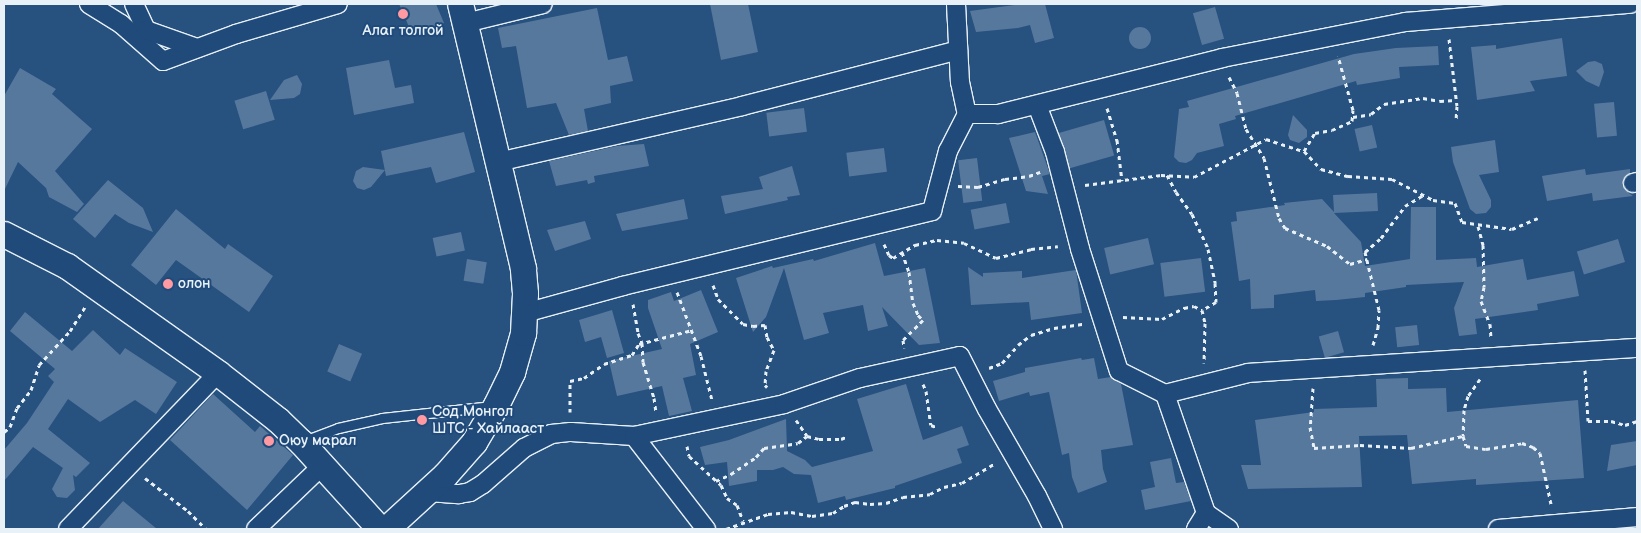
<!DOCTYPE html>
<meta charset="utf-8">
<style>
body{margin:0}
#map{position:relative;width:1641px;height:533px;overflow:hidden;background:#27517f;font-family:"Balsamiq Sans",sans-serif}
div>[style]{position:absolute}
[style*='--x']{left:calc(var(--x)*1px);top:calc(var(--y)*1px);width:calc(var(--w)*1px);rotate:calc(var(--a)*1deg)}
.building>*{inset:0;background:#57789d;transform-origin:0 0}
.round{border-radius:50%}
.path>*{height:3px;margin-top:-1.5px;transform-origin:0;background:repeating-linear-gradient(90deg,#e8f1f8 0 4px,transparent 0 8px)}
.roads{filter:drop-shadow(1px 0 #e8f1f8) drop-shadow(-1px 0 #e8f1f8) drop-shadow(0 1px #e8f1f8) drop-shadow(0 -1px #e8f1f8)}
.lane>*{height:9px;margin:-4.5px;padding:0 4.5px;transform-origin:4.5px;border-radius:4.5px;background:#1f4a7a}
.street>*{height:18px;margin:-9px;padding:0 9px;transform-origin:9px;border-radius:9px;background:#1f4a7a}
.secondary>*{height:25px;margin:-12.5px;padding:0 12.5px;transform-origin:12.5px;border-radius:12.5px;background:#1f4a7a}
.dots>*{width:14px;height:14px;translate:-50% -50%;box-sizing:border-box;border:2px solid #1f4a7a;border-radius:50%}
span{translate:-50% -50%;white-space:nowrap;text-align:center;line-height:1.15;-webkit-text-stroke:4px #1f4a7a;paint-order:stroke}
.poi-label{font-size:15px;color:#e8f1f8}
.left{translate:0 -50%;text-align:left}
.frame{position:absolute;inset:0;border:5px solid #e8f1f8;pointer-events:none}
</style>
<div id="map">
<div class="building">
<div style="clip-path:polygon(399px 4px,436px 4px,444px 23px,413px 36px)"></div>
<div style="clip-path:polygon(710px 4px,748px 4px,758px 52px,721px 60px)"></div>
<div style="clip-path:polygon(1021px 4px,1045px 4px,1054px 38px,1035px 43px,1030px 25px,1018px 28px,976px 32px,970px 11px)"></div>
<div style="left:1215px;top:7px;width:33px;height:23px;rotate:74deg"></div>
<div style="clip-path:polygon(597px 8px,608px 60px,627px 56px,633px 81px,610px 86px,611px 103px,584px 109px,588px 131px,569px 135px,556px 103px,527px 108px,516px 46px,502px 48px,498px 28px)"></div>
<div class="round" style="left:1129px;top:27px;width:22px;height:22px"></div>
<div style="clip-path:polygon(1562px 38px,1567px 76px,1530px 81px,1535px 91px,1477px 100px,1471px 47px,1496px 45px,1496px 49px)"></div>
<div style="clip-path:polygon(1438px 46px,1439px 65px,1399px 67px,1400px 78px,1357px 85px,1356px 81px,1235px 116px,1236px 119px,1219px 124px,1224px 146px,1197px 153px,1192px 160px,1186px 163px,1179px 162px,1174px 157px,1179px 109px,1189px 107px,1187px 101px,1354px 54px,1396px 48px)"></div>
<div style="clip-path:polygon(389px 60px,395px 88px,411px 85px,414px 103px,354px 115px,346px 68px)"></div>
<div style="clip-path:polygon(1595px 61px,1602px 64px,1604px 72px,1599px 87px,1586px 81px,1576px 71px,1588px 62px)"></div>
<div style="clip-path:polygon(20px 68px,56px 89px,52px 94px,92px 129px,55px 171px,84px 204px,77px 212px,49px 197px,46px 188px,18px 162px,4px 191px,4px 96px)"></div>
<div style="clip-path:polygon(297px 75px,302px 84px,300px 94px,294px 98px,270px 100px,284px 80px)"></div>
<div style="left:266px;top:91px;width:30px;height:33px;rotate:73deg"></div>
<div style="left:1614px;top:102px;width:34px;height:20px;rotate:85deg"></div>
<div style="left:804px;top:108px;width:24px;height:38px;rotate:83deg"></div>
<div style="clip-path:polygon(1293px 115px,1307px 130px,1307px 137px,1299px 143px,1290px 140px,1288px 135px)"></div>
<div style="left:1104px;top:120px;width:37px;height:47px;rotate:74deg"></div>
<div style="left:1372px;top:125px;width:23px;height:18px;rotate:77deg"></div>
<div style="clip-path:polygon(464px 132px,475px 172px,436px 183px,431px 167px,386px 176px,381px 151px)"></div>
<div style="clip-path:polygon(1035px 132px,1050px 174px,1042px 176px,1048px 194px,1026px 191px,1009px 138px)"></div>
<div style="clip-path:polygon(1495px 140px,1499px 172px,1479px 175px,1491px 200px,1491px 207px,1486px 213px,1476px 214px,1470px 209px,1453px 162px,1451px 147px)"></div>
<div style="clip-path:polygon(644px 144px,649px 166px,594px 176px,595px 182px,588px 184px,587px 180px,556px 186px,549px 161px,617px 146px)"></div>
<div style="left:884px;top:148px;width:24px;height:38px;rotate:83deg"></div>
<div style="left:977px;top:158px;width:43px;height:19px;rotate:83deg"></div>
<div style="clip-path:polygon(792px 166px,800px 195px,787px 197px,788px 200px,725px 214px,721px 196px,763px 189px,759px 177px)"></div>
<div style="clip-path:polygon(363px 167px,385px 170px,371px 187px,364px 190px,357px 188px,353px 181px,356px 171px)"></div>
<div style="clip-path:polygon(1585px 169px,1586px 175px,1630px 169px,1630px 173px,1625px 176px,1623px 185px,1626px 191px,1633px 196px,1593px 201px,1592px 193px,1547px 201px,1542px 176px)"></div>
<div style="clip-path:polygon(108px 180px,143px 208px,153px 232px,129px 223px,115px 214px,95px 238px,73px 219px)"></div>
<div style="clip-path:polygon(1377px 193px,1378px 211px,1334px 213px,1361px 242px,1365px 266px,1410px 259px,1411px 207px,1436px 207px,1436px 260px,1476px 258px,1477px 267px,1523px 259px,1527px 280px,1574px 271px,1579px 296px,1537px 304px,1538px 310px,1475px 319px,1477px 334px,1459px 336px,1454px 308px,1464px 282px,1406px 285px,1406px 287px,1365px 293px,1365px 297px,1336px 300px,1316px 301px,1315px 290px,1274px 295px,1274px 308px,1251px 309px,1250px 279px,1239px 281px,1231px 222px,1237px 221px,1236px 212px,1285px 205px,1284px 203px,1322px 199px,1334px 212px,1333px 195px)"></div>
<div style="clip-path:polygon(684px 199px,688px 219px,622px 231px,616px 214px)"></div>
<div style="left:1006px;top:203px;width:20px;height:36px;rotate:79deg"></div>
<div style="clip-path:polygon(176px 209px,225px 249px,228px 244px,273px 276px,249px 312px,176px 260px,156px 285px,131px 265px)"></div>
<div style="clip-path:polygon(585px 221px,591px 239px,555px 251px,547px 230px)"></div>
<div style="left:461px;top:232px;width:19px;height:29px;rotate:78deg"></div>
<div style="left:1148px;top:238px;width:27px;height:45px;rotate:77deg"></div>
<div style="left:1618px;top:239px;width:24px;height:43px;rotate:73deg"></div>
<div style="clip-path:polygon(875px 243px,884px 276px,925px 268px,940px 343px,919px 345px,882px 307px,888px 326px,868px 331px,863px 305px,823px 313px,829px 333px,804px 340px,784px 268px,766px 317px,753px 332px,736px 278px,772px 266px,773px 268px,813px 259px,814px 261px)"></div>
<div style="left:1201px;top:258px;width:34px;height:41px;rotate:83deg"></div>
<div style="left:467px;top:259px;width:20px;height:22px;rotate:9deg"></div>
<div style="clip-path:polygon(968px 267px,983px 277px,983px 273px,1022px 271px,1022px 278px,1076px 270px,1082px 313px,1031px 320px,1029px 302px,971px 305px)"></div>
<div style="clip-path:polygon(701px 290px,718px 332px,690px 344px,696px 375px,683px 378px,692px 411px,669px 416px,662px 386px,617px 396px,609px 361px,662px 349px,648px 308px,648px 300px,671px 292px,674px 301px)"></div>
<div style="clip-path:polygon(612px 310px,624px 353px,607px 358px,601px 337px,585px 342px,579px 320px)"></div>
<div style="clip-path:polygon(25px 312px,72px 351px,93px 330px,120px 355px,125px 348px,177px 382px,156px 414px,135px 400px,100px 422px,68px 399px,48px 429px,90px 463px,76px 477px,73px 475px,75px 490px,67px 498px,57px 497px,52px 489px,63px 468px,33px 447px,4px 481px,4px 450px,27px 423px,54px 382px,48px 376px,55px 369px,10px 331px)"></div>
<div style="left:1417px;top:325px;width:20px;height:22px;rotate:84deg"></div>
<div style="left:1338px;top:331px;width:22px;height:20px;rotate:74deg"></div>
<div style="left:339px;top:344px;width:25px;height:30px;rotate:23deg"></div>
<div style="clip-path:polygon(1081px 358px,1082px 360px,1094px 358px,1098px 379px,1111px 377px,1121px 384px,1133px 445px,1101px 450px,1103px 469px,1107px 482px,1078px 493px,1072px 477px,1069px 453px,1062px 455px,1049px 392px,1030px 396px,1029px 392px,999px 401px,993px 381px,1025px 372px,1025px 368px)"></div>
<div style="clip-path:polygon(1408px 378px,1408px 389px,1446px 388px,1447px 412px,1578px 400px,1584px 478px,1476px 485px,1476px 479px,1412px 484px,1407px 435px,1359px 436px,1362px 487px,1248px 489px,1241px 465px,1261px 465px,1255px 420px,1314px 412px,1314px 409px,1377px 407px,1376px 379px)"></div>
<div style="clip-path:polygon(906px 384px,923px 440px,962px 426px,969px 445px,957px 449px,962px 463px,895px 486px,895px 488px,846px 500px,845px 496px,818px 503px,811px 475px,794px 474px,783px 467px,773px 470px,757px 470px,757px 481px,729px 486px,727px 462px,705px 465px,700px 447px,729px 440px,786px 419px,787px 451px,805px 460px,812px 467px,873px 451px,857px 399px)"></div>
<div style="clip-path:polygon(213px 394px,255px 432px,260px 426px,293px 455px,247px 510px,170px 440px)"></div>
<div style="clip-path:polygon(1637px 441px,1637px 465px,1607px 471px,1611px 445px)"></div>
<div style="clip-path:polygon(1171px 458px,1176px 483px,1184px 482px,1191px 501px,1145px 510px,1141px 490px,1155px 487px,1150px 462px)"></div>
<div style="clip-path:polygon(123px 501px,157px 529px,98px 529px)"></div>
</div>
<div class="path">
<div style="--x:1449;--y:39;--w:67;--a:83.2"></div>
<div style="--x:1457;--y:106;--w:15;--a:94"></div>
<div style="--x:1229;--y:77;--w:18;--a:63"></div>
<div style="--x:1237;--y:93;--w:37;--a:76"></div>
<div style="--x:1246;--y:129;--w:34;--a:58"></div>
<div style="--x:1264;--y:158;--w:62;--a:76"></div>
<div style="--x:1279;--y:218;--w:12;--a:59"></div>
<div style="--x:1285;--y:228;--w:46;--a:23.2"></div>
<div style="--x:1327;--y:246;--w:29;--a:38"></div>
<div style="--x:1350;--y:264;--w:18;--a:-16"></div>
<div style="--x:1107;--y:108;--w:34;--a:73"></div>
<div style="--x:1117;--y:140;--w:41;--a:83"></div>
<div style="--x:1353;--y:117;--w:18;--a:-9"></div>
<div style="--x:1371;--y:114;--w:16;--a:-38"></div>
<div style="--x:1384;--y:104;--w:39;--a:-9"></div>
<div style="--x:1423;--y:98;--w:17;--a:10"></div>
<div style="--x:1440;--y:101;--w:15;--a:-4"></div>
<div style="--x:1304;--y:151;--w:25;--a:47"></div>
<div style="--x:1321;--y:169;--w:28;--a:15"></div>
<div style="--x:1348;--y:176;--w:44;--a:3.9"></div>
<div style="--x:1392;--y:179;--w:46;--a:27.1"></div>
<div style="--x:1433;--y:200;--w:22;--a:8"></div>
<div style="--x:1455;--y:203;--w:20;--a:70"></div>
<div style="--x:1462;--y:222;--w:50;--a:8"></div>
<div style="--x:1512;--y:229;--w:28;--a:-23"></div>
<div style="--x:1167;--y:175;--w:19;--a:62"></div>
<div style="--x:1176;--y:192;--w:27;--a:54"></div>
<div style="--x:1192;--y:214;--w:38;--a:65"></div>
<div style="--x:1208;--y:249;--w:35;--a:78"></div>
<div style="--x:1215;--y:283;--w:19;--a:87"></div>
<div style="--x:1216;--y:302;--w:16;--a:150"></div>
<div style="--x:1202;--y:310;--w:13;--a:77"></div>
<div style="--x:1205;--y:323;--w:40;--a:91.4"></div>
<div style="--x:1085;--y:185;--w:77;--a:-7.5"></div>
<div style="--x:1161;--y:175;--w:33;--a:3"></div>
<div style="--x:1194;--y:177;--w:81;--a:-27.8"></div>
<div style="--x:1266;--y:139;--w:40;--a:18"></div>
<div style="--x:1304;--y:151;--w:21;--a:-59"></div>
<div style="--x:1315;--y:133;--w:17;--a:-10"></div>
<div style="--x:1332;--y:130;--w:22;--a:-24"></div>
<div style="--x:1352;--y:121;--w:11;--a:-85"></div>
<div style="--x:1353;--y:110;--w:56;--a:-105.5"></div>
<div style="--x:958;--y:186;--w:20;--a:3"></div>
<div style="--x:978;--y:187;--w:28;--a:-17"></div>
<div style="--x:1005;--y:179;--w:24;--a:-7"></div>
<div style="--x:1029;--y:176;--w:12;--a:-20"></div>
<div style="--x:1478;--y:226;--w:20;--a:75"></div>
<div style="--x:1483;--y:245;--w:42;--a:88.6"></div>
<div style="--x:1484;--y:287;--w:14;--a:102"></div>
<div style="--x:1481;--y:301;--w:25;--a:69"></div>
<div style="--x:1490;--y:324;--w:14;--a:86"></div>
<div style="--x:884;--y:244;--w:12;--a:66"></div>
<div style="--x:889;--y:255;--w:5;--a:37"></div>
<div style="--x:893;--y:258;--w:26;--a:-31"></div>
<div style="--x:915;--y:245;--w:23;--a:-13"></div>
<div style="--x:937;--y:240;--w:27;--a:6"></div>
<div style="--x:964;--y:243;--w:35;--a:25"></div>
<div style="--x:996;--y:258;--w:36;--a:-14"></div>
<div style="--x:1031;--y:249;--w:27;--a:-6"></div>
<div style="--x:902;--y:252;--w:21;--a:71"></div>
<div style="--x:909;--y:272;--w:31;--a:83"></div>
<div style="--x:913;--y:303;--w:13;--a:67"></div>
<div style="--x:918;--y:315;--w:7;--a:45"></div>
<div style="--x:923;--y:320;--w:28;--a:135"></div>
<div style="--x:903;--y:340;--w:8;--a:83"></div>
<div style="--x:713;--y:285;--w:15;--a:70"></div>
<div style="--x:718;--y:299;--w:35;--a:45"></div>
<div style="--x:743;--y:324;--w:10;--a:11"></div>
<div style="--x:753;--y:326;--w:12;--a:-5"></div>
<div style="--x:765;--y:325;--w:12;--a:81"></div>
<div style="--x:767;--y:337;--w:15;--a:62"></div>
<div style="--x:774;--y:350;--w:22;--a:111"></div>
<div style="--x:766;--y:371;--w:14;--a:94"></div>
<div style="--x:765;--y:385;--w:3;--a:45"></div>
<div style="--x:677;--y:292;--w:68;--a:69.4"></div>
<div style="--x:701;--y:356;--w:45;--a:76"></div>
<div style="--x:633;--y:304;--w:29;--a:80"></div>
<div style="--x:638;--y:333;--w:11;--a:68"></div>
<div style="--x:642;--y:343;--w:19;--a:87"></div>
<div style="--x:643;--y:362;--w:38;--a:73"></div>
<div style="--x:654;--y:398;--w:14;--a:82"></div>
<div style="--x:1123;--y:317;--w:39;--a:3"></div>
<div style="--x:1162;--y:319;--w:25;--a:-27"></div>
<div style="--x:1184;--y:308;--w:10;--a:-11"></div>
<div style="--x:1194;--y:306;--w:9;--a:27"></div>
<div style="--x:1373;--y:345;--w:18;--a:-74"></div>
<div style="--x:1378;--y:328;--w:18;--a:-87"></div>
<div style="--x:1379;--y:310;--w:60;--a:-103.6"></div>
<div style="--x:1365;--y:252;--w:21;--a:-41"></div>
<div style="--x:1381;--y:238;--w:40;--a:-53"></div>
<div style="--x:1405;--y:206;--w:21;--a:-31"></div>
<div style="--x:989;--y:368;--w:14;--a:-21"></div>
<div style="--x:1002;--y:363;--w:24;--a:-48"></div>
<div style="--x:1018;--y:345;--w:16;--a:-38"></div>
<div style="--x:1031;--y:335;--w:24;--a:-17"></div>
<div style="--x:1054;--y:328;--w:30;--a:-8"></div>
<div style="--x:1585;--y:370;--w:51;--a:86.6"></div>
<div style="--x:1588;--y:421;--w:23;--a:0"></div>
<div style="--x:1611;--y:421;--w:15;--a:16"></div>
<div style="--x:1625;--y:425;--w:13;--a:-18"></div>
<div style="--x:1480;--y:379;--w:21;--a:125"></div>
<div style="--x:1468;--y:396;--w:15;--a:106"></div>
<div style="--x:1464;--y:410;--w:26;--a:92"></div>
<div style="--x:1463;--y:436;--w:10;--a:73"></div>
<div style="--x:1466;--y:446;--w:20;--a:9"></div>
<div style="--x:1486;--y:449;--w:36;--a:-9"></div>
<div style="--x:1522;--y:443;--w:12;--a:20"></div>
<div style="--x:1533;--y:447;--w:9;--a:41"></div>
<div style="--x:1540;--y:453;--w:52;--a:77.8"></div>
<div style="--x:923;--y:384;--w:8;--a:67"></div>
<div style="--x:926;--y:391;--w:34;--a:82"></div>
<div style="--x:931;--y:425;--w:5;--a:22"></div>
<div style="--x:1313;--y:388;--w:39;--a:94"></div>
<div style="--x:1310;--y:427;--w:21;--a:79"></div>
<div style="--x:1314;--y:448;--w:46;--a:-3.7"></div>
<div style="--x:1360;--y:445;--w:51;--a:3.4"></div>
<div style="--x:1411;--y:448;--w:53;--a:-13"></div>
<div style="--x:570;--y:412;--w:31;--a:-90"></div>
<div style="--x:570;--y:381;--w:14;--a:-12"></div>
<div style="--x:584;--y:378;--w:24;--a:-35"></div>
<div style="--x:604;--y:364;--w:29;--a:-18"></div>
<div style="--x:632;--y:355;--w:13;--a:-58"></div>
<div style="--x:639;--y:344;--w:55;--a:-14.8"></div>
<div style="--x:796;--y:420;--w:19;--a:55"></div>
<div style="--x:807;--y:436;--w:12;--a:14"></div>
<div style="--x:819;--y:439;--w:22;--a:0"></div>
<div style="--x:841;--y:439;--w:5;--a:-22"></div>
<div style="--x:4;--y:432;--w:8;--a:-40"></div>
<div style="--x:10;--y:427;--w:20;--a:-70"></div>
<div style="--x:17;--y:408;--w:23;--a:-52"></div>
<div style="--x:31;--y:390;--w:26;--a:-72"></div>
<div style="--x:39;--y:365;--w:46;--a:-47.6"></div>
<div style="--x:70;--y:331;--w:28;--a:-58"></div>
<div style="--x:687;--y:446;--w:10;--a:79"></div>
<div style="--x:689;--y:456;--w:43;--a:42.2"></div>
<div style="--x:721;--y:485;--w:14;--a:65"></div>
<div style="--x:727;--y:498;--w:12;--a:35"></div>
<div style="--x:737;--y:505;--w:17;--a:69"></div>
<div style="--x:145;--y:478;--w:54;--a:37.5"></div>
<div style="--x:188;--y:511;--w:25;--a:45"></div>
<div style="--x:716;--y:481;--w:17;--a:-25"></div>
<div style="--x:731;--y:474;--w:30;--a:-34"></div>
<div style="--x:756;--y:457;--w:12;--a:-48"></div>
<div style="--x:764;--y:448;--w:34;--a:-8"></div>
<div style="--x:798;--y:443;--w:11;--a:-38"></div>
<div style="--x:726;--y:529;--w:45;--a:-19.7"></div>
<div style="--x:768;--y:514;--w:23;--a:-5"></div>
<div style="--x:791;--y:512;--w:21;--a:11"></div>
<div style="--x:812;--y:516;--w:21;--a:-8"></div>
<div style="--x:833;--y:513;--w:13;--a:-32"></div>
<div style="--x:844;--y:506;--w:12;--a:-20"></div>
<div style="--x:855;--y:502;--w:15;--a:8"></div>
<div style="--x:870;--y:504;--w:16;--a:-4"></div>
<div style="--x:886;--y:503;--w:18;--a:-19"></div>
<div style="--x:903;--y:497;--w:27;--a:-6"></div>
<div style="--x:930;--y:494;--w:16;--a:-27"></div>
<div style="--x:944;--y:487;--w:18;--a:-13"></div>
<div style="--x:962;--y:483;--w:39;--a:-31"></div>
</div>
<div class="roads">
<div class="lane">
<div style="--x:304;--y:441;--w:36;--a:-21"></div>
<div style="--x:338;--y:428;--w:45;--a:-12.8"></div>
<div style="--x:382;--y:418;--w:111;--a:-6.2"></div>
</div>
<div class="street">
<div style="--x:89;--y:4;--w:38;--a:32"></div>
<div style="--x:121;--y:24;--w:56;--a:41.4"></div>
<div style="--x:163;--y:61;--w:78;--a:-20.3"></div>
<div style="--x:236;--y:34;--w:106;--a:-16.4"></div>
<div style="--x:134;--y:4;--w:29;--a:65"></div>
<div style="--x:146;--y:30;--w:54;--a:19.4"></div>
<div style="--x:956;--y:4;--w:78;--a:87.1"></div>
<div style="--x:960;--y:82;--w:33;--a:78"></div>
<div style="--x:465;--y:23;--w:80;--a:-13.7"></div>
<div style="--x:1037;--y:105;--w:50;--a:69"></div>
<div style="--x:1055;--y:152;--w:100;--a:75.5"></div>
<div style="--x:1080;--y:249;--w:128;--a:72.3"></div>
<div style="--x:1119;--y:371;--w:51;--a:26.6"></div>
<div style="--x:1165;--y:394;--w:126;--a:71"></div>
<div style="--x:1206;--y:513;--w:28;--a:35"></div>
<div style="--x:498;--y:162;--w:250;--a:-12.9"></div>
<div style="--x:742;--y:106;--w:223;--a:-14.5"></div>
<div style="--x:1633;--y:183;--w:4;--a:-14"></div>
<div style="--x:525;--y:313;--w:102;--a:-15.4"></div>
<div style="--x:623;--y:286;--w:318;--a:-13.6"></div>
<div style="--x:932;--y:211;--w:62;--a:-75.1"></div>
<div style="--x:948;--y:151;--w:42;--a:-62.8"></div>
<div style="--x:967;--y:114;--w:31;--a:0"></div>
<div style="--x:998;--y:114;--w:231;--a:-14"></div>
<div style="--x:1222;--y:58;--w:187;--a:-11.1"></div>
<div style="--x:1405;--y:22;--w:226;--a:-4.6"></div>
<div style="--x:1165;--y:394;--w:86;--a:-14.2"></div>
<div style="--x:1248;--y:373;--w:390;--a:-3.7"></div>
<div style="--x:634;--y:436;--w:118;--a:52.3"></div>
<div style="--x:428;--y:492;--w:31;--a:4"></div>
<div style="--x:459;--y:494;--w:11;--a:-10"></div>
<div style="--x:470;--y:492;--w:15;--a:-32"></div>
<div style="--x:483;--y:484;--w:55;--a:-41.3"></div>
<div style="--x:524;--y:448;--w:30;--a:-27"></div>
<div style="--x:551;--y:434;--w:20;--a:-6"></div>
<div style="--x:571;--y:432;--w:63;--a:3.6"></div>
<div style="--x:634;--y:436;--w:153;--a:-12"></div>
<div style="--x:784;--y:404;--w:80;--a:-18.9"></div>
<div style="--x:860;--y:378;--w:102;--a:-12.4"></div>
<div style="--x:960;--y:356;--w:59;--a:63"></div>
<div style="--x:987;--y:409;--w:100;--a:60.1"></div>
<div style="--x:1037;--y:496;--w:37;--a:64"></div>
<div style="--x:68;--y:529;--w:216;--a:-46.1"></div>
<div style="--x:256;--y:529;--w:93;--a:-43.7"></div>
<div style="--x:1196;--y:529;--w:19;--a:-58"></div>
<div style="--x:1498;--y:529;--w:140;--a:-4.9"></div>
</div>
<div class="secondary">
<div style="--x:4;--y:234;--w:71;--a:26.9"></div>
<div style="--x:67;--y:266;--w:185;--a:35.3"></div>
<div style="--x:218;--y:373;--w:76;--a:38.1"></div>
<div style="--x:278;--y:420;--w:32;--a:44"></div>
<div style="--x:301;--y:442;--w:118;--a:47.8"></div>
<div style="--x:386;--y:529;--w:80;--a:-42.5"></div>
<div style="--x:445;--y:475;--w:44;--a:-48.7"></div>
<div style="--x:474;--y:442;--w:43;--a:-59.3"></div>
<div style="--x:496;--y:405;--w:37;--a:-64"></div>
<div style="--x:512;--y:372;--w:41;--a:-74.2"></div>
<div style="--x:523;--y:333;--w:40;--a:-87.1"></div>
<div style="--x:525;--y:293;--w:25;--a:-95"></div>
<div style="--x:523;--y:268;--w:271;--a:-103.4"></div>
</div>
</div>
<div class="dots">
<div style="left:403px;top:14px;background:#ff9aa2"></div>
<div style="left:168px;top:284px;background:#ff9aa2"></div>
<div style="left:422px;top:420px;background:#ff9aa2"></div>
<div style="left:269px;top:441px;background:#ff9aa2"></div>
</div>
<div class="poi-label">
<span style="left:403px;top:31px">Алаг толгой</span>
<span class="left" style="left:178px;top:284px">олон</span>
<span class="left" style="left:432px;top:420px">Сод Монгол<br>ШТС - Хайлааст</span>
<span class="left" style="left:279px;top:441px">Оюу марал</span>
</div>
<div class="frame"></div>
</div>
